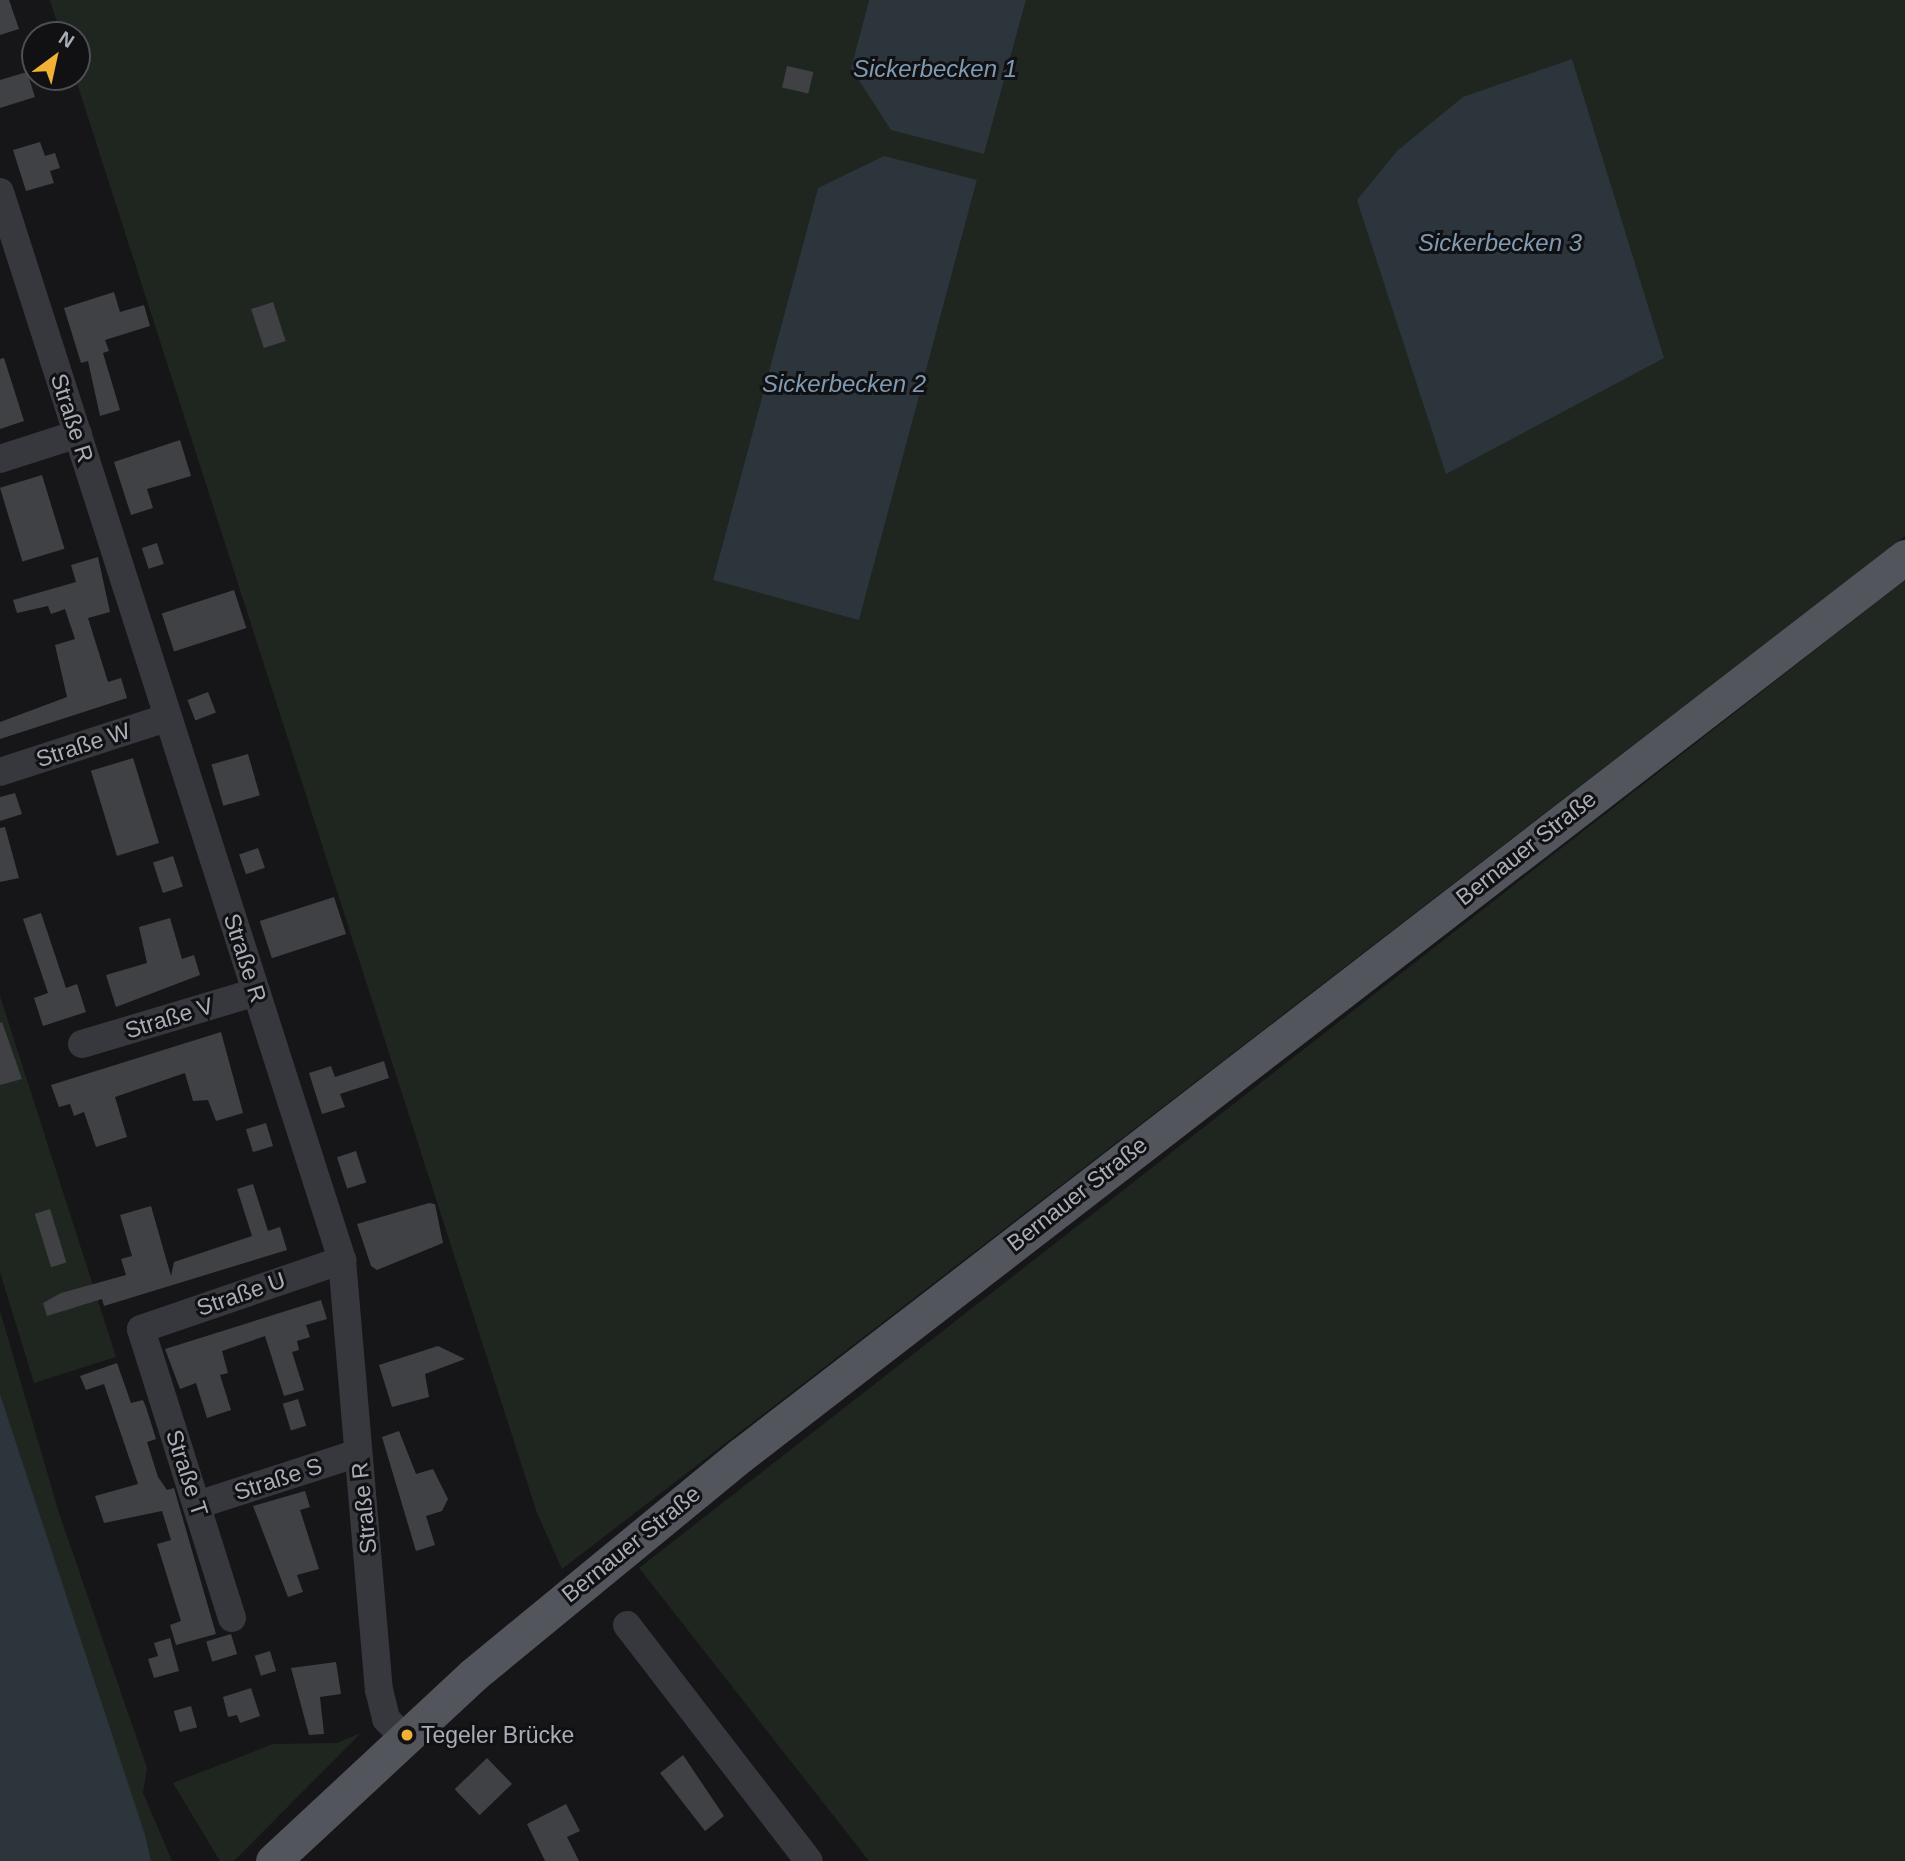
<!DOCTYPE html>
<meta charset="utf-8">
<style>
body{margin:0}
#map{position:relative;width:1905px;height:1861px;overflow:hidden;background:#161618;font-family:Helvetica,sans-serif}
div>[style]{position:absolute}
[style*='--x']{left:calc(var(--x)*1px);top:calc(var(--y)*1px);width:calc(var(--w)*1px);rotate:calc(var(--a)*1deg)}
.green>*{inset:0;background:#1e261f}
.water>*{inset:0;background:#2c353c}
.building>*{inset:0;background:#404145;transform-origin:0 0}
.minor>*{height:28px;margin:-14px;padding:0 14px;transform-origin:14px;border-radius:14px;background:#37383d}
.major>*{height:35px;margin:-17.5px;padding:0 17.5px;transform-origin:17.5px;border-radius:17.5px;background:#53555c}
.dots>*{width:19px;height:19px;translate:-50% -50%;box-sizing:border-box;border:4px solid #111113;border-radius:50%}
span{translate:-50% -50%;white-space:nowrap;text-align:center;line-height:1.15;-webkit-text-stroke:6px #111113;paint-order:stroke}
.street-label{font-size:23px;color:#a8adb8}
.poi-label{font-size:23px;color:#a8adb8}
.left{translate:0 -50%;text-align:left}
.water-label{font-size:24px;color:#7f9bb3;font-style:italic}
.north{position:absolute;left:21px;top:21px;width:70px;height:70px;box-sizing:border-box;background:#111113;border:2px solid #4d4f55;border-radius:50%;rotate:33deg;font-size:19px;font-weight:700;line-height:28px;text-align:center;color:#a8adb8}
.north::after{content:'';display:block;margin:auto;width:24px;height:32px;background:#f2b134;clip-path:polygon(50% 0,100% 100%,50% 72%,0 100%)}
</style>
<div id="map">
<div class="green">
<div style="clip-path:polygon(evenodd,50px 0,869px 0,851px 68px,984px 154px,1026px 0,1905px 0,1905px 536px,562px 1569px,537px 1513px,75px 77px,77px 35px,61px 35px,50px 0,977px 180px,859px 619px,713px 580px,818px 188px,977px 180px)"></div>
<div style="clip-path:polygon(1905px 580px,1905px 1861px,869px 1861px,639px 1568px)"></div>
<div style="clip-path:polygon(0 996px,116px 1357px,34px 1383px,0 1272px)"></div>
<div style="clip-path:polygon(0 1311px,59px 1513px,147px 1768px,143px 1793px,172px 1861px,151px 1861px,0 1394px)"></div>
<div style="clip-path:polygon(361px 1733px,234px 1861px,220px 1861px,173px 1783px,273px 1744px,337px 1743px)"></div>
</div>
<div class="water">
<div style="clip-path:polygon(869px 0,1026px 0,984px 154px,891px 130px,851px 68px)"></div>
<div style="clip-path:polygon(1572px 59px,1664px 358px,1446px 474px,1357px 200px,1397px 151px,1463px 97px)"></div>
<div style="clip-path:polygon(884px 156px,977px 180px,859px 620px,713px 580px,818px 188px)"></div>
<div style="clip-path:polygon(0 1394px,145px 1835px,151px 1861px,0 1861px)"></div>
</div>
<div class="building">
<div style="clip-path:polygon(0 0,9px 0,19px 29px,0 35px)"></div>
<div style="left:787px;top:66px;width:27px;height:22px;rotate:13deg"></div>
<div style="clip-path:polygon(27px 72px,35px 97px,0 108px,0 80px)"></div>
<div style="clip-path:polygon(40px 142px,45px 156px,55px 153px,60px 168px,50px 171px,54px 183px,26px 191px,13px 150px)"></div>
<div style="clip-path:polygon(114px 292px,120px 312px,144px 305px,150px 326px,105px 340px,109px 351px,103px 353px,120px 410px,100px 416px,88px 361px,81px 363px,64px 308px)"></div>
<div style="left:273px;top:302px;width:41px;height:23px;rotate:72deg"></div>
<div style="clip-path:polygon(4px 358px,24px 421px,0 429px,0 359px)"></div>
<div style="clip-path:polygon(180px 440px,191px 476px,147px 489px,153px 508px,131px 515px,114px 462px)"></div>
<div style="left:42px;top:475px;width:77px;height:44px;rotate:73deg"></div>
<div style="left:157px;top:543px;width:22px;height:16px;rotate:72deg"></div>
<div style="clip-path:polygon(98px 557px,110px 612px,88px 618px,108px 682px,121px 678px,127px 698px,0 739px,0 722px,67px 697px,55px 645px,75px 639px,65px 609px,51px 614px,48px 606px,17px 613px,13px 600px,76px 582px,71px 565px)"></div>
<div style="left:234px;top:590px;width:40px;height:76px;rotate:72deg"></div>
<div style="left:208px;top:692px;width:22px;height:22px;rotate:69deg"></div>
<div style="left:248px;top:754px;width:43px;height:38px;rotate:74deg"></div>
<div style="left:133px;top:758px;width:89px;height:44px;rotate:73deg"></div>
<div style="clip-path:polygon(15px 793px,22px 814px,0 821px,0 797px)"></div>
<div style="clip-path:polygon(5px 827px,19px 878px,0 882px,0 828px)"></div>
<div style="left:258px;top:848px;width:21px;height:20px;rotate:71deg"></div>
<div style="left:173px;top:856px;width:32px;height:21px;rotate:72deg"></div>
<div style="left:334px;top:897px;width:39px;height:78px;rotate:72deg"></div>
<div style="clip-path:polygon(41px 913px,66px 988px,77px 984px,86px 1012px,43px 1026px,34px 998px,48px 993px,23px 919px)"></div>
<div style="clip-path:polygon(170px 918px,182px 959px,194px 955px,200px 975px,116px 1007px,106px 975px,147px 963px,139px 927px)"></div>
<div style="clip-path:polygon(2px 1022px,22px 1079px,0 1085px,0 1023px)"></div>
<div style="clip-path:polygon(221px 1032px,243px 1113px,216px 1121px,208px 1100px,193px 1101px,185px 1073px,115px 1097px,127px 1137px,96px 1147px,84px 1112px,74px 1116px,70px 1104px,59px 1107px,51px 1085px)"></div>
<div style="clip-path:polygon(384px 1061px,389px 1078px,340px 1094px,345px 1107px,322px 1114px,309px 1073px,331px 1066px,335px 1077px)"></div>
<div style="left:266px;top:1123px;width:24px;height:21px;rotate:73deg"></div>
<div style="left:356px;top:1151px;width:33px;height:20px;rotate:72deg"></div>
<div style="clip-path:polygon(253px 1184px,268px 1231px,280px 1227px,287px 1250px,104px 1306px,102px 1299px,47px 1316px,43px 1303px,61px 1293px,126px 1275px,121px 1259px,132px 1256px,120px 1215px,151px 1206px,171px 1276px,174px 1262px,252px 1236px,237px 1189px)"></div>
<div style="clip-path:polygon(429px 1203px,435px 1204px,443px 1243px,377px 1270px,371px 1266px,357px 1224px)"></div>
<div style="left:50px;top:1209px;width:56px;height:16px;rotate:73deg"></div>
<div style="clip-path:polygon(321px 1300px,327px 1319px,306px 1325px,310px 1337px,297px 1341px,299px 1350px,292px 1352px,304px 1390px,284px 1396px,265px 1336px,222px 1351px,228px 1373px,220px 1375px,231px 1410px,207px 1418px,196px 1383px,180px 1389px,165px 1349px)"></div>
<div style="clip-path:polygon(438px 1346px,465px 1359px,425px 1374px,429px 1397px,392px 1407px,379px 1365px)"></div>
<div style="clip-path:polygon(117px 1363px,131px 1403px,143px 1400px,146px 1407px,156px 1439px,147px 1442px,158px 1477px,167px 1490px,174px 1488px,216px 1634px,176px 1645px,170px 1625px,181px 1621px,157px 1544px,171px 1540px,162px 1511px,104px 1523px,95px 1496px,138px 1484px,104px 1384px,86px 1390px,80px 1376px)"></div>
<div style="left:298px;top:1399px;width:28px;height:16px;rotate:73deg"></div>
<div style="clip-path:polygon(399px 1431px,416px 1474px,433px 1469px,448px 1499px,442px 1511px,426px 1516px,435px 1545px,416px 1551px,382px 1437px)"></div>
<div style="clip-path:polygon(305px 1491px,310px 1507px,300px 1510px,319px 1569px,297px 1575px,303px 1592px,288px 1597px,253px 1506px)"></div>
<div style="left:231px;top:1634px;width:21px;height:26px;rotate:73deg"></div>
<div style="clip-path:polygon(170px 1638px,179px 1671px,154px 1678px,148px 1659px,158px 1656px,154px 1643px)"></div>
<div style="left:270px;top:1651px;width:21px;height:16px;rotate:73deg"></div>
<div style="clip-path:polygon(336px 1662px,341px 1694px,320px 1697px,324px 1734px,309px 1735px,291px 1668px)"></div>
<div style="clip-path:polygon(251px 1688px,260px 1716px,240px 1723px,237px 1715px,228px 1717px,223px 1697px)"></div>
<div style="left:191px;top:1706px;width:22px;height:18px;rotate:74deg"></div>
<div style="clip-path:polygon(683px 1755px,724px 1816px,705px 1831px,660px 1773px)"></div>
<div style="left:487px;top:1758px;width:36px;height:45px;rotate:46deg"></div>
<div style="clip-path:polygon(566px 1804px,580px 1831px,567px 1837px,579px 1861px,545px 1861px,527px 1824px)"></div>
</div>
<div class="minor">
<div style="--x:0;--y:192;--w:1121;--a:72.24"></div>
<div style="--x:342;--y:1260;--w:432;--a:85.1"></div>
<div style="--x:379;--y:1690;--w:30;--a:76"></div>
<div style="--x:386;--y:1719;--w:25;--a:45"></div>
<div style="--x:0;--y:459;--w:82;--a:-17.8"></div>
<div style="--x:0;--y:772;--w:175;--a:-18"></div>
<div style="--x:82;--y:1044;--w:182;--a:-16.6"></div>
<div style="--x:197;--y:1505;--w:169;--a:-17.9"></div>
<div style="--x:232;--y:1618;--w:303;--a:-107.5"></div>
<div style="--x:141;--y:1329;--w:213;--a:-18.9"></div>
<div style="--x:627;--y:1625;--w:298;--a:52.4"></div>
</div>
<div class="major">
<div style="--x:273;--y:1861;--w:273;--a:-42.9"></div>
<div style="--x:473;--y:1675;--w:347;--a:-39.4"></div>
<div style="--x:741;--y:1455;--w:1470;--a:-37.65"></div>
</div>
<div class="dots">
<div style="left:407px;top:1735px;background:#f2b134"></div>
</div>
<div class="street-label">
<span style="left:72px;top:418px;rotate:72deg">Straße R</span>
<span style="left:83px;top:745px;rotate:-18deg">Straße W</span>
<span style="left:1526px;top:848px;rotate:-38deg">Bernauer Straße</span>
<span style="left:245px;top:958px;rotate:72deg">Straße R</span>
<span style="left:169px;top:1018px;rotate:-17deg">Straße V</span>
<span style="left:1077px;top:1194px;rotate:-38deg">Bernauer Straße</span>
<span style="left:241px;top:1294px;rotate:-19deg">Straße U</span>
<span style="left:187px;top:1473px;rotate:72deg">Straße T</span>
<span style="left:278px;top:1479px;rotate:-18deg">Straße S</span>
<span style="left:364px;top:1508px;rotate:-96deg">Straße R</span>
<span style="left:631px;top:1544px;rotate:-39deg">Bernauer Straße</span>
</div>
<div class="poi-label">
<span class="left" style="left:421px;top:1735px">Tegeler Brücke</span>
</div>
<div class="water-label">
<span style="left:935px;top:69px">Sickerbecken 1</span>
<span style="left:1500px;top:243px">Sickerbecken 3</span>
<span style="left:844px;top:384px">Sickerbecken 2</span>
</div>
<div class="north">N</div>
</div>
